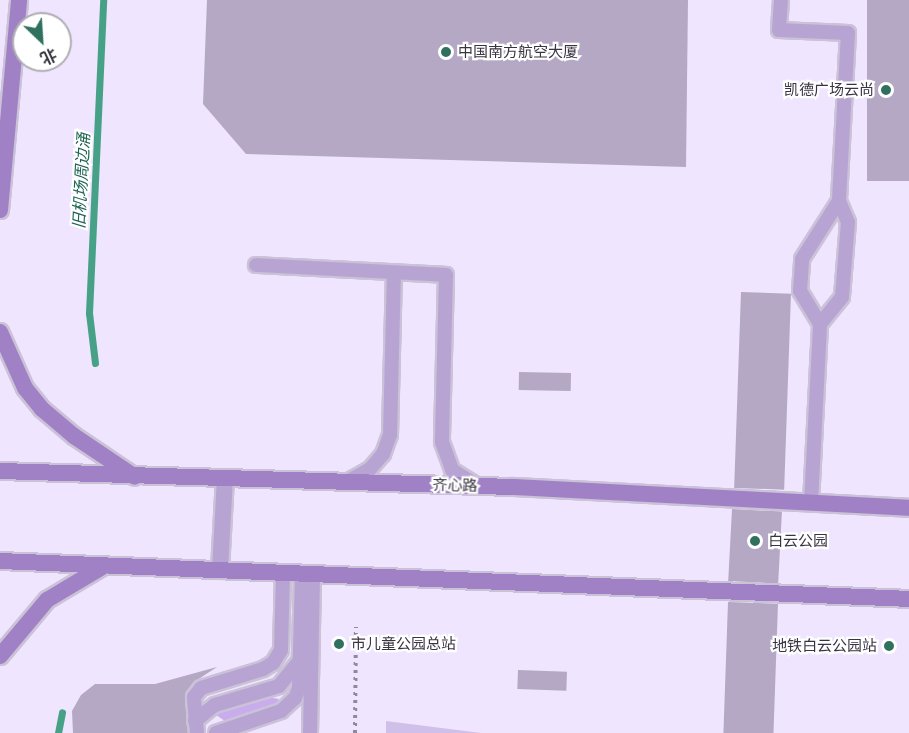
<!DOCTYPE html>
<meta charset="utf-8">
<style>
body{margin:0}
#map{position:relative;width:909px;height:733px;overflow:hidden;background:#efe5fe;font-family:Lora,"Noto Sans SC",serif}
div>[style]{position:absolute}
[style*='--x']{left:calc(var(--x)*1px);top:calc(var(--y)*1px);width:calc(var(--w)*1px);rotate:calc(var(--a)*1deg)}
.green>*{inset:0;background:#d0bfe8}
.forest>*{inset:0;background:#c8aced}
.stream>*{height:7px;margin:-3.5px;padding:0 3.5px;transform-origin:3.5px;border-radius:3.5px;background:#46a187}
.building>*{inset:0;background:#b4a8c5;transform-origin:0 0}
.path>*{height:4px;margin-top:-2px;transform-origin:0;background:repeating-linear-gradient(90deg,#90899b 0 3px,transparent 0 7.5px)}
.roads{filter:drop-shadow(2px 0 #cbc2d8) drop-shadow(-2px 0 #cbc2d8) drop-shadow(0 2px #cbc2d8) drop-shadow(0 -2px #cbc2d8)}
.service>*{height:14px;margin:-7px;padding:0 7px;transform-origin:7px;border-radius:7px;background:#b8a4d3}
.tertiary>*{height:16px;margin:-8px;padding:0 8px;transform-origin:8px;border-radius:8px;background:#b8a4d3}
.secondary>*{height:16px;margin:-8px;padding:0 8px;transform-origin:8px;border-radius:8px;background:#a081c6}
.dots>*{width:16px;height:16px;translate:-50% -50%;box-sizing:border-box;border:3px solid #fff;border-radius:50%}
span{translate:-50% -50%;white-space:nowrap;text-align:center;line-height:1.15;-webkit-text-stroke:4.5px #fff;paint-order:stroke}
.poi-label{font-size:15px;color:#393440}
.left{translate:0 -50%;text-align:left}
.right{translate:-100% -50%;text-align:right}
.street-label{font-size:15px;color:#393440}
.water-label{font-size:16px;color:#1f6553;font-style:italic}
.north{position:absolute;left:12px;top:12px;width:60px;height:60px;box-sizing:border-box;background:#fff;border:2px solid #b0aeb3;border-radius:50%;rotate:155deg;font-size:16px;font-weight:700;line-height:24px;text-align:center;color:#393440}
.north::after{content:'';display:block;margin:auto;width:21px;height:27px;background:#30705e;clip-path:polygon(50% 0,100% 100%,50% 72%,0 100%)}
</style>
<div id="map">
<div class="green">
<div style="clip-path:polygon(386px 721px,481px 733px,386px 733px)"></div>
</div>
<div class="forest">
<div style="clip-path:polygon(267px 697px,279px 699px,275px 705px,225px 721px,213px 713px)"></div>
</div>
<div class="stream">
<div style="--x:95;--y:363;--w:50;--a:-96.8"></div>
<div style="--x:89;--y:313;--w:313;--a:-87.4"></div>
<div style="--x:58;--y:733;--w:21;--a:-79"></div>
</div>
<div class="building">
<div style="clip-path:polygon(207px 0,688px 0,686px 167px,246px 154px,203px 104px)"></div>
<div style="left:867px;top:0;width:42px;height:181px"></div>
<div style="left:741px;top:292px;width:50px;height:196px;rotate:2deg"></div>
<div style="left:519px;top:372px;width:52px;height:18px;rotate:1deg"></div>
<div style="left:732px;top:509px;width:50px;height:72px;rotate:3deg"></div>
<div style="left:728px;top:602px;width:50px;height:131px;rotate:2deg"></div>
<div style="clip-path:polygon(217px 667px,194px 682px,185px 695px,188px 733px,73px 733px,72px 711px,81px 695px,95px 684px,155px 684px)"></div>
<div style="left:518px;top:670px;width:49px;height:19px;rotate:2deg"></div>
</div>
<div class="path">
<div style="--x:355;--y:733;--w:106;--a:-89.5"></div>
</div>
<div class="roads">
<div class="service">
<div style="--x:781;--y:0;--w:30;--a:94"></div>
<div style="--x:779;--y:30;--w:69;--a:2.5"></div>
<div style="--x:848;--y:33;--w:168;--a:93.1"></div>
<div style="--x:839;--y:201;--w:23;--a:67"></div>
<div style="--x:848;--y:222;--w:75;--a:94.6"></div>
<div style="--x:842;--y:297;--w:35;--a:129"></div>
<div style="--x:256;--y:265;--w:190;--a:3"></div>
<div style="--x:446;--y:275;--w:167;--a:91.4"></div>
<div style="--x:442;--y:442;--w:30;--a:70"></div>
<div style="--x:452;--y:470;--w:31;--a:32"></div>
<div style="--x:345;--y:483;--w:29;--a:-29"></div>
<div style="--x:370;--y:469;--w:20;--a:-49"></div>
<div style="--x:383;--y:454;--w:20;--a:-70"></div>
<div style="--x:390;--y:435;--w:162;--a:-88.6"></div>
<div style="--x:811;--y:503;--w:179;--a:-87.1"></div>
<div style="--x:820;--y:324;--w:39;--a:-121"></div>
<div style="--x:800;--y:291;--w:32;--a:-86"></div>
<div style="--x:802;--y:259;--w:69;--a:-57.5"></div>
<div style="--x:195;--y:721;--w:26;--a:-39"></div>
<div style="--x:215;--y:705;--w:67;--a:-16.5"></div>
<div style="--x:279;--y:686;--w:32;--a:-51"></div>
<div style="--x:197;--y:733;--w:36;--a:-95"></div>
<div style="--x:194;--y:697;--w:11;--a:-52"></div>
<div style="--x:201;--y:688;--w:65;--a:-17"></div>
<div style="--x:263;--y:669;--w:12;--a:-31"></div>
<div style="--x:273;--y:663;--w:15;--a:-58"></div>
<div style="--x:281;--y:650;--w:77;--a:-88.5"></div>
<div style="--x:216;--y:733;--w:69;--a:-18.7"></div>
<div style="--x:281;--y:711;--w:19;--a:-43"></div>
<div style="--x:295;--y:698;--w:11;--a:-68"></div>
<div style="--x:299;--y:688;--w:115;--a:-88.5"></div>
<div style="--x:310;--y:733;--w:159;--a:-88.9"></div>
</div>
<div class="tertiary">
<div style="--x:220;--y:570;--w:91;--a:-86.9"></div>
</div>
<div class="secondary">
<div style="--x:0;--y:210;--w:211;--a:-84.8"></div>
<div style="--x:0;--y:332;--w:61;--a:65.9"></div>
<div style="--x:25;--y:388;--w:27;--a:51"></div>
<div style="--x:42;--y:409;--w:42;--a:40.2"></div>
<div style="--x:74;--y:436;--w:73;--a:33.9"></div>
<div style="--x:0;--y:471;--w:513;--a:1.79"></div>
<div style="--x:513;--y:487;--w:397;--a:3"></div>
<div style="--x:0;--y:561;--w:910;--a:2.39"></div>
<div style="--x:0;--y:656;--w:73;--a:-50"></div>
<div style="--x:47;--y:600;--w:66;--a:-30.8"></div>
</div>
</div>
<div class="dots">
<div style="left:446px;top:52px;background:#30705e"></div>
<div style="left:886px;top:90px;background:#30705e"></div>
<div style="left:755px;top:541px;background:#30705e"></div>
<div style="left:339px;top:644px;background:#30705e"></div>
<div style="left:889px;top:646px;background:#30705e"></div>
</div>
<div class="poi-label">
<span class="left" style="left:458px;top:52px">中国南方航空大厦</span>
<span class="right" style="left:874px;top:90px">凯德广场云尚</span>
<span class="left" style="left:768px;top:541px">白云公园</span>
<span class="left" style="left:351px;top:644px">市儿童公园总站</span>
<span class="right" style="left:877px;top:646px">地铁白云公园站</span>
</div>
<div class="street-label">
<span style="left:455px;top:485px;rotate:1deg">齐心路</span>
</div>
<div class="water-label">
<span style="left:81px;top:181px;rotate:-87deg">旧机场周边涌</span>
</div>
<div class="north">北</div>
</div>
